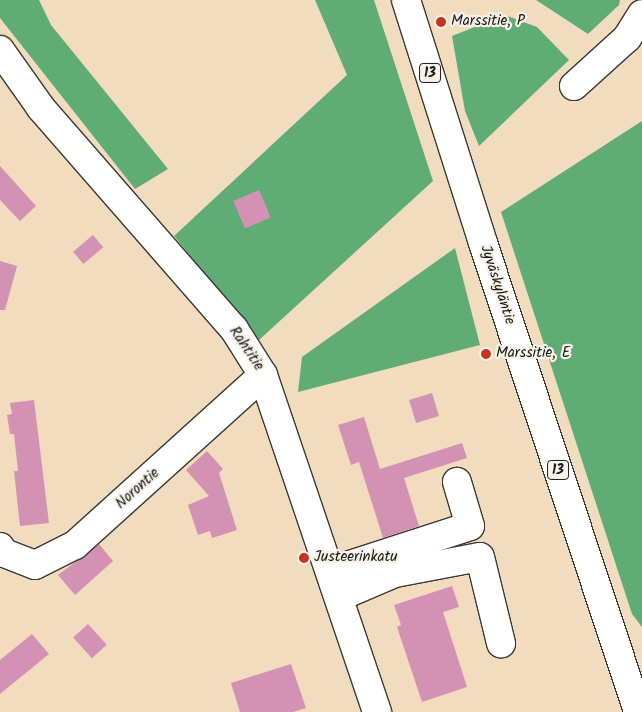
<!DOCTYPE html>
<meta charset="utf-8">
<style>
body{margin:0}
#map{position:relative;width:642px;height:712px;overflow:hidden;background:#f1ddbd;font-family:Kalam,sans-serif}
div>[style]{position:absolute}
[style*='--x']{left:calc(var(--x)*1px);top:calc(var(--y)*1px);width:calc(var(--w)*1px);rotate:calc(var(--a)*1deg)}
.forest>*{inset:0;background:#60ac75}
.building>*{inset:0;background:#d392b4;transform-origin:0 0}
.roads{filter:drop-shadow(1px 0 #3c3934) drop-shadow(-1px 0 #3c3934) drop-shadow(0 1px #3c3934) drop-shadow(0 -1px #3c3934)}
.minor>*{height:28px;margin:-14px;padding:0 14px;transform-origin:14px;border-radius:14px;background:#fff}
.highway>*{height:28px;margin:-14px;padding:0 14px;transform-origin:14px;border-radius:14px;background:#fff}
.dots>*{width:14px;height:14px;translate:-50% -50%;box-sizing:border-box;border:2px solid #f7f3e8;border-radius:50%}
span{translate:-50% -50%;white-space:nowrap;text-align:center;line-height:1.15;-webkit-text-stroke:4.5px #f7f3e8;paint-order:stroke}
.shield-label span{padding:1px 4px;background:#f7f3e8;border:1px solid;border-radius:4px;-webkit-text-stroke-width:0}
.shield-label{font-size:14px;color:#1c1c1c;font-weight:700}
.poi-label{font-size:15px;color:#1c1c1c}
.left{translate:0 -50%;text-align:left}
.street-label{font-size:15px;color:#1c1c1c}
</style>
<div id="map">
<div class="forest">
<div style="clip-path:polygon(0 0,39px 0,51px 25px,168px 169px,135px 189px,0 18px)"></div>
<div style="clip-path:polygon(315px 0,374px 0,433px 181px,259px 340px,174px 236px,347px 75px)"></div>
<div style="clip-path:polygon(536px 0,620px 0,619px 5px,588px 34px)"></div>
<div style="clip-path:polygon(505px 15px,537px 27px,569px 60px,479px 146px,465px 111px,452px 36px)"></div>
<div style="clip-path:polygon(642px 121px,642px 627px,632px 614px,501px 212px)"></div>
<div style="clip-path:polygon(455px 248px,480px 345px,298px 392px,302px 357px)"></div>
</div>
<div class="building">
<div style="clip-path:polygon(0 166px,36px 206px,20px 221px,0 200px)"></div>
<div style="left:259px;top:190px;width:30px;height:28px;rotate:67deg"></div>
<div style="left:93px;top:235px;width:16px;height:26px;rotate:50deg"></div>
<div style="clip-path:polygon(0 261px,17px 266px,5px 310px,0 310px)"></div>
<div style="left:432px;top:393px;width:24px;height:24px;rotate:73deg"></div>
<div style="clip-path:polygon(34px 400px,49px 523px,20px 526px,14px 471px,18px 471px,14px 434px,10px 434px,7px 415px,12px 414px,10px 403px)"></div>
<div style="clip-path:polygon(364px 417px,380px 469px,462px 443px,467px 458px,404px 478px,419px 526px,383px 538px,359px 462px,351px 465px,338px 425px)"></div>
<div style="clip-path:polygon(207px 451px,223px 469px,219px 473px,237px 530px,212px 538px,210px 531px,198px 535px,188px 505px,209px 496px,186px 470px)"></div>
<div style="clip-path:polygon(99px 544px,113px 561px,75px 595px,58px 575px)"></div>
<div style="clip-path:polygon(452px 586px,459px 607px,443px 612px,467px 687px,422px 702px,397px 627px,401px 625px,394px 605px)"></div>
<div style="left:88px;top:624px;width:28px;height:20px;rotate:48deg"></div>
<div style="clip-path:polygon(32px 634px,49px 654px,0 694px,0 660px)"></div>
<div style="clip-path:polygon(291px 664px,306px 708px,293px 712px,240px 712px,231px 683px)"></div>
</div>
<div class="roads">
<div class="minor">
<div style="--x:0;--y:50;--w:71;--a:54.7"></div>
<div style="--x:41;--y:108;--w:293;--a:48.9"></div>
<div style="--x:234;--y:329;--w:54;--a:57.8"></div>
<div style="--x:263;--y:375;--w:356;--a:71.3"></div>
<div style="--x:574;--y:86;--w:72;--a:-42.2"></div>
<div style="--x:627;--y:38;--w:28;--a:-58"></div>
<div style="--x:0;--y:547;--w:7;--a:56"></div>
<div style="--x:4;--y:553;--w:33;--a:21"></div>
<div style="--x:35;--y:565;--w:45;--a:-26.6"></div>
<div style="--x:75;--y:545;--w:253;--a:-42.1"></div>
<div style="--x:331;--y:571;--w:146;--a:-17.9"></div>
<div style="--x:470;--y:526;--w:46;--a:-106.5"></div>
<div style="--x:339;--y:597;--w:61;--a:-23.2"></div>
<div style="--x:395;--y:573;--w:86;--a:-10.7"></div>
<div style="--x:480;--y:557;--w:89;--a:76.3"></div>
</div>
<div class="highway">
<div style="--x:406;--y:0;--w:255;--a:72.4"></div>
<div style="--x:483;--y:243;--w:494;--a:71.7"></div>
</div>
</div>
<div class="dots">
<div style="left:441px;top:22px;background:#c8321e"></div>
<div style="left:486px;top:354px;background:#c8321e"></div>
<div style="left:304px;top:558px;background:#c8321e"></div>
</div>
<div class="shield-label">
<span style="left:430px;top:73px">13</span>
<span style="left:558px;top:470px">13</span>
</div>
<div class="poi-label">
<span class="left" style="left:451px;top:22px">Marssitie, P</span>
<span class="left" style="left:496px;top:354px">Marssitie, E</span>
<span class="left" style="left:314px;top:558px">Justeerinkatu</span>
</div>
<div class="street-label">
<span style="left:497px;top:285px;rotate:72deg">Jyväskyläntie</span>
<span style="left:246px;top:349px;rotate:56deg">Rahtitie</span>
<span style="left:138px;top:489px;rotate:-42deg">Norontie</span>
</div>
</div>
